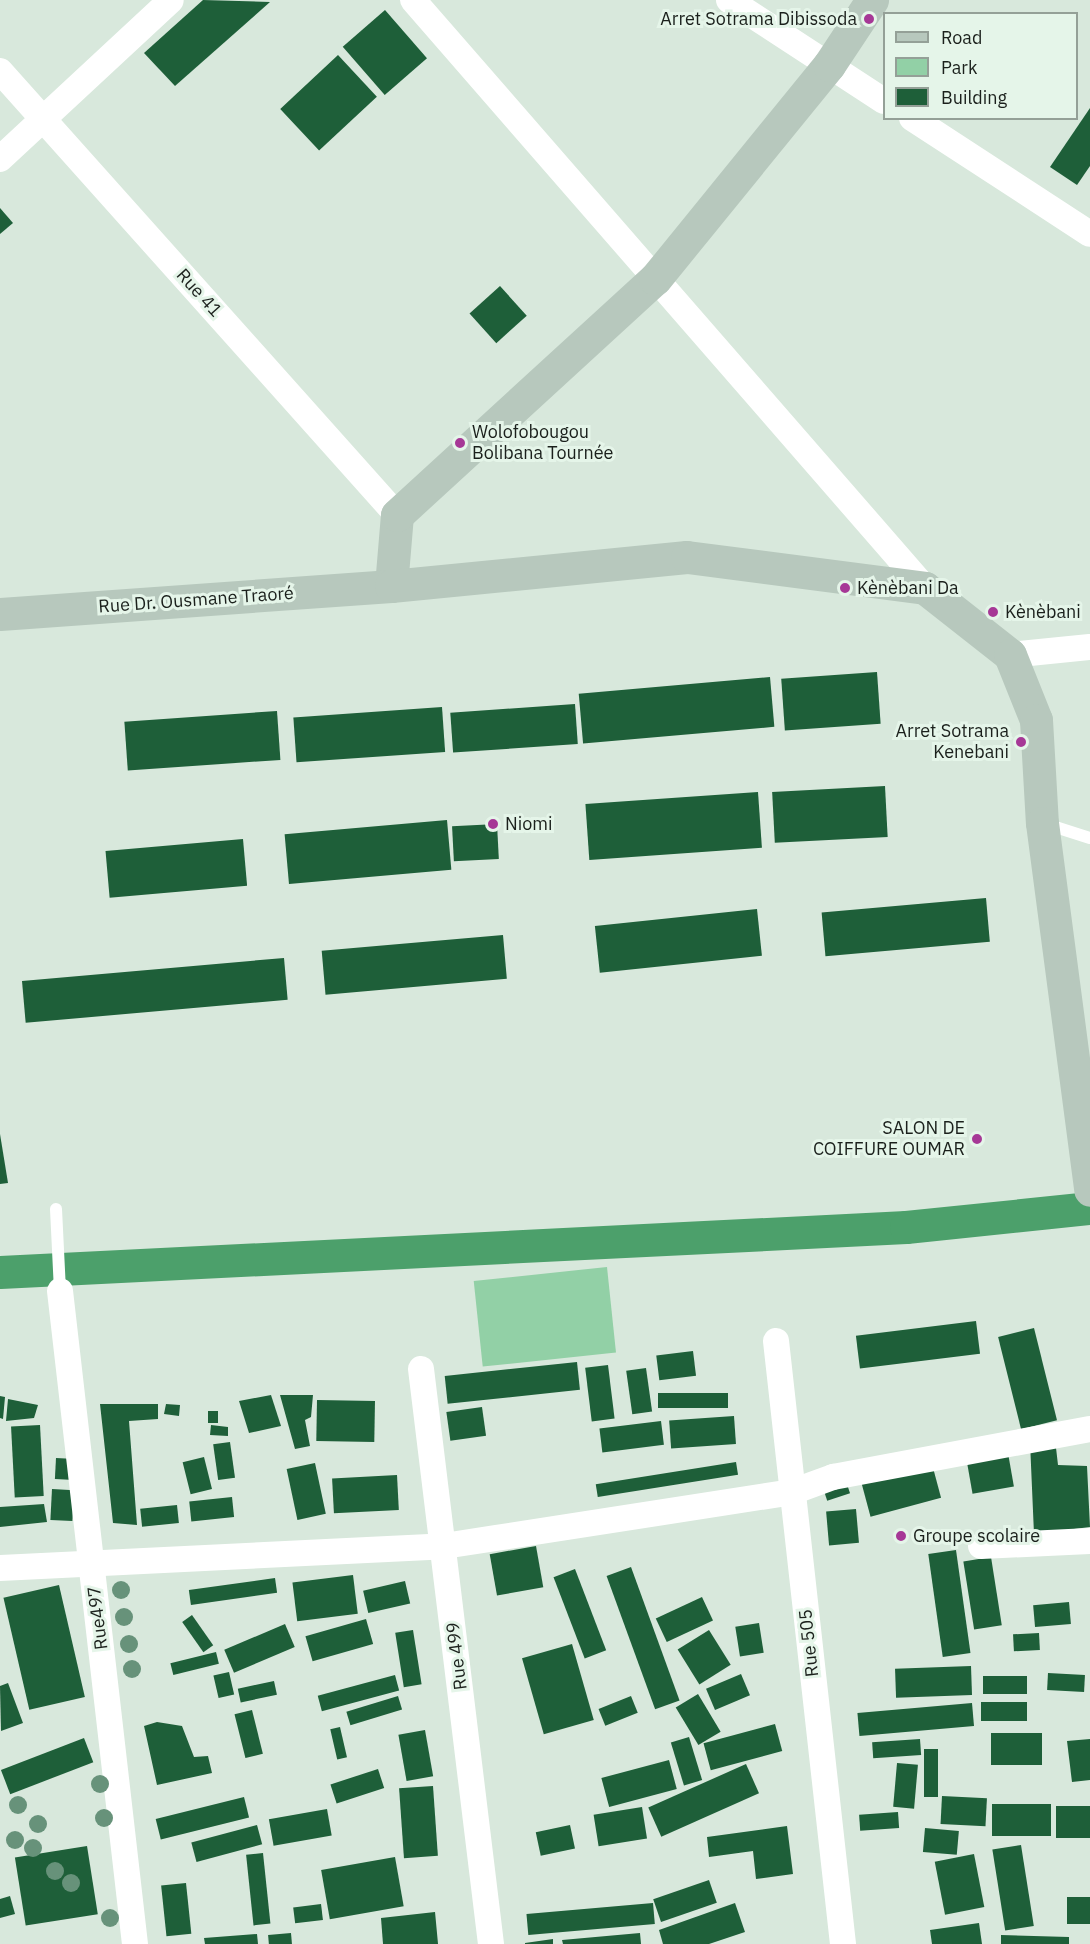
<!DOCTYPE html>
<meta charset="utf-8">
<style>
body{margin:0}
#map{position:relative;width:1090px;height:1944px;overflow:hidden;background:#d8e8dc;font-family:"IBM Plex Sans",sans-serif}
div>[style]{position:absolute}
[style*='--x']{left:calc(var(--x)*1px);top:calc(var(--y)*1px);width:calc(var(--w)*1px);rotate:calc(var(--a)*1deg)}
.green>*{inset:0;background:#92d0a6;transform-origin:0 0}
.canal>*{height:33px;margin:-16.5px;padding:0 16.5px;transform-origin:16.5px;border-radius:16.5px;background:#4ca06b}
.building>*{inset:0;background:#1e5f39;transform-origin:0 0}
.lane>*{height:12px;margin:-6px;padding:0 6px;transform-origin:6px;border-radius:6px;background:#fff}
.street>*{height:26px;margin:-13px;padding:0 13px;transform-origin:13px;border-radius:13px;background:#fff}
.secondary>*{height:33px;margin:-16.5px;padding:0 16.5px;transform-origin:16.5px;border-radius:16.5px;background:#b7c8bd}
.trees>*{width:18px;height:18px;margin:-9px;border-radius:50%;background:#67927a}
.dots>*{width:16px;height:16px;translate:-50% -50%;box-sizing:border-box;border:3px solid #e5f5e9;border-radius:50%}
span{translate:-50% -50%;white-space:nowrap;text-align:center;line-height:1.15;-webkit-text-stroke:6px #e5f5e9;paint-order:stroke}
.poi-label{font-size:18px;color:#1b201c}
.right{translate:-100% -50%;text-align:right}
.left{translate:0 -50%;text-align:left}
.street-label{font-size:18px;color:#1b201c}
.legend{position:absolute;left:883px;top:12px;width:195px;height:108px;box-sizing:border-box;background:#e5f5e9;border:2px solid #94a097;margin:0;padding:8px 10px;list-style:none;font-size:18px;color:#1b201c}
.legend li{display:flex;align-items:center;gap:12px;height:30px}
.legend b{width:30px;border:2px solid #94a097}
</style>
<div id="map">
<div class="green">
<div style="left:607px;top:1267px;width:86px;height:134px;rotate:84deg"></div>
</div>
<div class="canal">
<div style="--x:0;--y:1272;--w:907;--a:-2.84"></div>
<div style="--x:906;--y:1227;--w:185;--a:-5.9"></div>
</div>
<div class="building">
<div style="clip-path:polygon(203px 0,270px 2px,175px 86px,144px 53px)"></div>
<div style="left:385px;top:10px;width:64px;height:56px;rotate:49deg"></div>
<div style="left:338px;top:55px;width:57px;height:79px;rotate:47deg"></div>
<div style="clip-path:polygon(1090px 108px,1090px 166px,1077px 185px,1050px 167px)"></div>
<div style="clip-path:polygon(0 208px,13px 223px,0 234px)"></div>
<div style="left:500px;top:286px;width:40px;height:41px;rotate:48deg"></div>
<div style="left:877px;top:672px;width:52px;height:96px;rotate:86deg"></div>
<div style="left:770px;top:677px;width:50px;height:192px;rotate:85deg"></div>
<div style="left:575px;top:704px;width:40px;height:125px;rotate:86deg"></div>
<div style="left:442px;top:707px;width:45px;height:149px;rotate:86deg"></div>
<div style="left:277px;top:711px;width:49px;height:153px;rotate:86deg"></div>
<div style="left:885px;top:786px;width:51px;height:113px;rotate:87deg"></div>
<div style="left:758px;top:792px;width:56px;height:173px;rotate:86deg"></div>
<div style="left:447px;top:820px;width:50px;height:163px;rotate:85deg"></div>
<div style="left:497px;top:824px;width:35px;height:45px;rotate:87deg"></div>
<div style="left:243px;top:839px;width:47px;height:138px;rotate:85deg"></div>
<div style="left:986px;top:898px;width:44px;height:165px;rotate:85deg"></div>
<div style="left:757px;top:909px;width:47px;height:163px;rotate:84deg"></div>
<div style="left:503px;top:935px;width:44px;height:182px;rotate:85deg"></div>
<div style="left:284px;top:958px;width:42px;height:263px;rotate:85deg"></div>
<div style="clip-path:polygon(0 1134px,8px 1183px,0 1184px)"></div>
<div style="left:976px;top:1321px;width:33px;height:121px;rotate:83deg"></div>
<div style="left:1034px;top:1328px;width:95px;height:37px;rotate:76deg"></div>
<div style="left:693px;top:1351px;width:25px;height:37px;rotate:83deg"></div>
<div style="left:577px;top:1362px;width:28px;height:133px;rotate:84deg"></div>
<div style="left:608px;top:1365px;width:54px;height:23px;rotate:83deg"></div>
<div style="left:646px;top:1368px;width:44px;height:20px;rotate:82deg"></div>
<div style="left:728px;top:1393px;width:15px;height:70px;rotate:90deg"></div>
<div style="clip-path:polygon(271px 1395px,281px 1426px,249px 1433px,239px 1401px)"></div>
<div style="clip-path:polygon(280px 1395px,313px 1395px,311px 1417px,305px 1420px,310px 1446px,295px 1449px)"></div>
<div style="clip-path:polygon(0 1396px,5px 1397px,3px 1419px,0 1418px)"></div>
<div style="clip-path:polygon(8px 1399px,38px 1405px,34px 1418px,6px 1421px)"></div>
<div style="left:317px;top:1400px;width:58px;height:41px;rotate:1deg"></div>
<div style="clip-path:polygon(100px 1404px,158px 1404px,158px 1419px,129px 1421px,137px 1525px,113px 1523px)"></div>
<div style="clip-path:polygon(166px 1404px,180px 1405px,179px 1416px,164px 1414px)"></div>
<div style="left:482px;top:1407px;width:29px;height:36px;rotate:82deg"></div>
<div style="left:208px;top:1411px;width:10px;height:12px"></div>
<div style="left:734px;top:1416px;width:28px;height:65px;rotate:86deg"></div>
<div style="left:661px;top:1421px;width:24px;height:62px;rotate:83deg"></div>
<div style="left:40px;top:1425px;width:71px;height:29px;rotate:87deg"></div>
<div style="clip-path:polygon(211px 1425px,228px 1427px,228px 1436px,210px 1435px)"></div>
<div style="clip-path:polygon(1055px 1439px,1058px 1465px,1087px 1466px,1090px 1527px,1034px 1534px,1030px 1442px)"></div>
<div style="left:230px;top:1442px;width:36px;height:17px;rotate:82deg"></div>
<div style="left:1008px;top:1453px;width:34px;height:42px;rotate:80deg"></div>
<div style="left:204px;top:1457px;width:33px;height:22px;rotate:76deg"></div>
<div style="left:56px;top:1458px;width:19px;height:21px;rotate:3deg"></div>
<div style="left:736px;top:1462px;width:13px;height:142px;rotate:81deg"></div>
<div style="left:315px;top:1463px;width:52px;height:29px;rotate:78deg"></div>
<div style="left:932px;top:1464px;width:35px;height:73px;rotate:75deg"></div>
<div style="left:397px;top:1475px;width:35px;height:65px;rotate:87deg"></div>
<div style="left:846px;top:1481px;width:13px;height:24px;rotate:72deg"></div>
<div style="left:52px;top:1489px;width:22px;height:31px;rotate:3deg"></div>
<div style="left:232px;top:1497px;width:20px;height:43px;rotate:84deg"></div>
<div style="clip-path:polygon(44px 1504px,47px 1522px,0 1527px,0 1507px)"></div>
<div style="left:177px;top:1505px;width:18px;height:37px;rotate:84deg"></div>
<div style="left:856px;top:1509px;width:34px;height:30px;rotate:85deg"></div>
<div style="left:536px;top:1546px;width:42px;height:47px;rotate:80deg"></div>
<div style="left:956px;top:1550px;width:104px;height:28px;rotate:82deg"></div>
<div style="left:991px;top:1557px;width:69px;height:28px;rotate:81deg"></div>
<div style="left:631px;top:1567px;width:142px;height:26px;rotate:70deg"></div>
<div style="left:575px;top:1569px;width:87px;height:23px;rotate:69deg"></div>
<div style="left:353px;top:1575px;width:39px;height:61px;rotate:83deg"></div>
<div style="left:275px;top:1578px;width:15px;height:87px;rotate:82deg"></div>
<div style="left:405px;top:1581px;width:23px;height:43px;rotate:77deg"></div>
<div style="left:59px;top:1585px;width:115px;height:57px;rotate:77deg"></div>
<div style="left:702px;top:1597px;width:26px;height:51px;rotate:65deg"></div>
<div style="left:1069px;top:1602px;width:22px;height:36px;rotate:85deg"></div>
<div style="left:192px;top:1615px;width:37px;height:12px;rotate:55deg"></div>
<div style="left:366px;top:1619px;width:26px;height:63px;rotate:74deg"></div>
<div style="left:759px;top:1623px;width:30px;height:24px;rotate:81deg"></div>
<div style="left:285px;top:1624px;width:25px;height:66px;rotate:67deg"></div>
<div style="left:413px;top:1630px;width:55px;height:18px;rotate:81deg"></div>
<div style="left:709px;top:1630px;width:41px;height:37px;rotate:58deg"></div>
<div style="left:1039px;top:1633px;width:17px;height:26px;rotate:87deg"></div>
<div style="left:572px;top:1644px;width:79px;height:52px;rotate:74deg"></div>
<div style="left:216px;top:1652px;width:12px;height:47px;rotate:76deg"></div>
<div style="left:971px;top:1666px;width:29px;height:76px;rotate:88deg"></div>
<div style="left:229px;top:1672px;width:23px;height:16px;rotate:77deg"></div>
<div style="left:1048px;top:1673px;width:37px;height:17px;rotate:3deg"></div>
<div style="left:741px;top:1674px;width:23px;height:38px;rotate:67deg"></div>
<div style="left:395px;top:1675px;width:16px;height:80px;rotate:75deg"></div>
<div style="left:983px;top:1676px;width:44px;height:18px"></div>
<div style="left:274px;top:1681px;width:14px;height:37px;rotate:78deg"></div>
<div style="clip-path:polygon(8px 1683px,23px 1723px,1px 1731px,0 1686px)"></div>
<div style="left:698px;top:1694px;width:44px;height:26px;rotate:59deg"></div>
<div style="left:398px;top:1696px;width:14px;height:54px;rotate:73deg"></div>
<div style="left:631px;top:1696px;width:18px;height:35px;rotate:68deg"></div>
<div style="left:981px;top:1702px;width:46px;height:19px"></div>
<div style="left:972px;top:1703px;width:23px;height:115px;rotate:85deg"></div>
<div style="left:252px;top:1710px;width:45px;height:18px;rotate:76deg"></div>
<div style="clip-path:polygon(157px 1722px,182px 1726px,194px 1757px,208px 1756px,212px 1773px,157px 1785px,144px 1726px)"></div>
<div style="left:775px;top:1724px;width:28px;height:74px;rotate:75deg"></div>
<div style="left:340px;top:1727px;width:31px;height:10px;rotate:77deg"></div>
<div style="left:425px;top:1730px;width:47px;height:27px;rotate:80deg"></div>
<div style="left:991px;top:1733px;width:51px;height:32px"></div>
<div style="left:689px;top:1737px;width:45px;height:19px;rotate:73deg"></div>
<div style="left:84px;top:1738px;width:26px;height:89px;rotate:69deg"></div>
<div style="left:920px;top:1739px;width:16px;height:48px;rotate:86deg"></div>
<div style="clip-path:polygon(1090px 1739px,1090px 1780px,1072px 1782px,1067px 1741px)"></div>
<div style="left:924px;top:1749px;width:14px;height:48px"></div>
<div style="left:669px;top:1760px;width:30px;height:70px;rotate:75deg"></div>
<div style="left:897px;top:1763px;width:21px;height:44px;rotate:5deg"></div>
<div style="left:746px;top:1764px;width:32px;height:107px;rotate:66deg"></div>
<div style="left:378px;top:1769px;width:20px;height:50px;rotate:72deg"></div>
<div style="left:433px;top:1786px;width:70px;height:34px;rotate:86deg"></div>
<div style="left:942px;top:1796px;width:45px;height:28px;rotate:3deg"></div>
<div style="left:244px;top:1797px;width:21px;height:91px;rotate:76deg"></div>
<div style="left:992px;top:1804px;width:59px;height:32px"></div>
<div style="left:1090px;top:1806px;width:32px;height:34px;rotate:90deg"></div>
<div style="left:642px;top:1807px;width:32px;height:49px;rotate:81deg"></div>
<div style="left:327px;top:1809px;width:27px;height:59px;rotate:80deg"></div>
<div style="left:898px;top:1812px;width:16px;height:39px;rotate:86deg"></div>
<div style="left:257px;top:1825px;width:20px;height:68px;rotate:75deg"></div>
<div style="left:570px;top:1825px;width:24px;height:35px;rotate:78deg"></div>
<div style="clip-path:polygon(787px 1826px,793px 1874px,756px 1879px,753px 1851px,709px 1857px,707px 1837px)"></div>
<div style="left:925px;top:1828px;width:34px;height:24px;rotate:5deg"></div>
<div style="left:1021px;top:1845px;width:82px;height:29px;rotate:81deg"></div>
<div style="left:87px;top:1846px;width:69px;height:73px;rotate:81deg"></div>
<div style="left:263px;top:1853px;width:71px;height:17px;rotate:84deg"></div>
<div style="left:974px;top:1854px;width:54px;height:40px;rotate:79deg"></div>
<div style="left:395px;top:1857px;width:50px;height:75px;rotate:80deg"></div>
<div style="left:709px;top:1880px;width:24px;height:59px;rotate:71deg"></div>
<div style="left:186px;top:1883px;width:51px;height:25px;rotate:84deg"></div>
<div style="clip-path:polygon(10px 1896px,15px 1914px,0 1918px,0 1899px)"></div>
<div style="left:1090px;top:1897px;width:27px;height:23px;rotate:90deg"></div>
<div style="left:653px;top:1903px;width:21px;height:127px;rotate:85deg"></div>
<div style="clip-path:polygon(735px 1903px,745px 1932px,709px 1944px,663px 1944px,659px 1930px)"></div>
<div style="left:321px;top:1904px;width:16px;height:28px;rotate:83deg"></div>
<div style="clip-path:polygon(435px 1912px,438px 1944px,383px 1944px,381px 1918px)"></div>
<div style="clip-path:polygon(979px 1923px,982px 1944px,932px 1944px,930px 1930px)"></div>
<div style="left:291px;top:1933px;width:11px;height:23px;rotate:85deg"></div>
<div style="clip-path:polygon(640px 1933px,641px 1944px,563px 1944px,562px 1940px)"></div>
<div style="clip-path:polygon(257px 1934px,258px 1944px,205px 1944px,204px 1938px)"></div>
<div style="clip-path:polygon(1001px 1935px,1069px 1937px,1069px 1944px,1001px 1944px)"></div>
<div style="clip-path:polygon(553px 1939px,553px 1944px,525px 1944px,525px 1943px)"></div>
</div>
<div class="lane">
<div style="--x:1046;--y:824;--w:46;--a:17.7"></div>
<div style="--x:56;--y:1209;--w:82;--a:87.2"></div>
</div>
<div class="street">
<div style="--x:413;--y:0;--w:780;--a:48.95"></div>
<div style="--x:729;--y:0;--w:185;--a:33.1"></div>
<div style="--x:0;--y:71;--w:596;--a:48.2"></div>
<div style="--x:912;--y:118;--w:212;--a:33.1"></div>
<div style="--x:0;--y:159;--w:233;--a:-42.9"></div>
<div style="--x:1010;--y:655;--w:80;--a:-5.7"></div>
<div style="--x:60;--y:1291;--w:657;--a:83.45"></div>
<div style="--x:776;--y:1341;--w:607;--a:83.66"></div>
<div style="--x:421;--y:1369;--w:579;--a:83.06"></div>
<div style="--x:981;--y:1546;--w:109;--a:-2.6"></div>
<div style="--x:0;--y:1568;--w:445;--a:-2.8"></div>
<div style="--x:444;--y:1546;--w:352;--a:-8.8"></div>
<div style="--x:792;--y:1492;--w:44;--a:-20.1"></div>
<div style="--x:833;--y:1477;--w:261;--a:-10.6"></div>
</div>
<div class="secondary">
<div style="--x:391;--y:586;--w:71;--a:-85.2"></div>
<div style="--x:397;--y:515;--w:350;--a:-42.5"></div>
<div style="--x:655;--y:279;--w:276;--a:-50.9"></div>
<div style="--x:829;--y:65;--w:78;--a:-56.5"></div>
<div style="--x:0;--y:614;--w:392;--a:-4.1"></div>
<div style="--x:391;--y:586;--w:297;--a:-5.6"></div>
<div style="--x:687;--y:557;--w:240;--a:7.4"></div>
<div style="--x:925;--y:588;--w:108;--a:38.2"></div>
<div style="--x:1010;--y:655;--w:70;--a:68.2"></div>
<div style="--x:1036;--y:720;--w:103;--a:86.7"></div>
<div style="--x:1042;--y:823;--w:370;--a:82.5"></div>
</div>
<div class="trees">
<div style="left:121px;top:1590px"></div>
<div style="left:124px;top:1617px"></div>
<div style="left:129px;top:1644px"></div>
<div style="left:132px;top:1669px"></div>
<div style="left:100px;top:1784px"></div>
<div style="left:18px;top:1805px"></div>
<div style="left:104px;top:1818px"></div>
<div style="left:38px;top:1824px"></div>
<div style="left:15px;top:1840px"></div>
<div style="left:33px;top:1848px"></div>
<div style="left:55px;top:1871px"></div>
<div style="left:71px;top:1883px"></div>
<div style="left:110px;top:1918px"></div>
</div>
<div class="dots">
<div style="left:869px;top:19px;background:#a63896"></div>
<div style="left:460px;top:443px;background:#a63896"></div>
<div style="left:845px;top:588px;background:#a63896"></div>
<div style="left:993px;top:612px;background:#a63896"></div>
<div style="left:1021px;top:742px;background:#a63896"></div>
<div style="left:493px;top:824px;background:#a63896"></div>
<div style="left:977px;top:1139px;background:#a63896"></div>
<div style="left:901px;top:1536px;background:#a63896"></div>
</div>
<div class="poi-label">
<span class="right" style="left:857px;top:19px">Arret Sotrama Dibissoda</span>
<span class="left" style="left:472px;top:443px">Wolofobougou<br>Bolibana Tournée</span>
<span class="left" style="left:857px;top:588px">Kènèbani Da</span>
<span class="left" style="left:1005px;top:612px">Kènèbani</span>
<span class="right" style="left:1009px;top:742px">Arret Sotrama<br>Kenebani</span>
<span class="left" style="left:505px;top:824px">Niomi</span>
<span class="right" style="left:965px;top:1139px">SALON DE<br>COIFFURE OUMAR</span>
<span class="left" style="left:913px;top:1536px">Groupe scolaire</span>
</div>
<div class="street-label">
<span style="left:199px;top:293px;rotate:48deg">Rue 41</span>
<span style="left:196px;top:600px;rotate:-4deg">Rue Dr. Ousmane Traoré</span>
<span style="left:98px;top:1618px;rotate:-97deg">Rue497</span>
<span style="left:809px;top:1643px;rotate:-96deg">Rue 505</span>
<span style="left:457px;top:1656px;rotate:-97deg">Rue 499</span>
</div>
<ul class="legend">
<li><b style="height:8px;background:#b7c8bd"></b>Road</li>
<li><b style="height:16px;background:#92d0a6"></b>Park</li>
<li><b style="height:16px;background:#1e5f39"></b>Building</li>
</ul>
</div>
